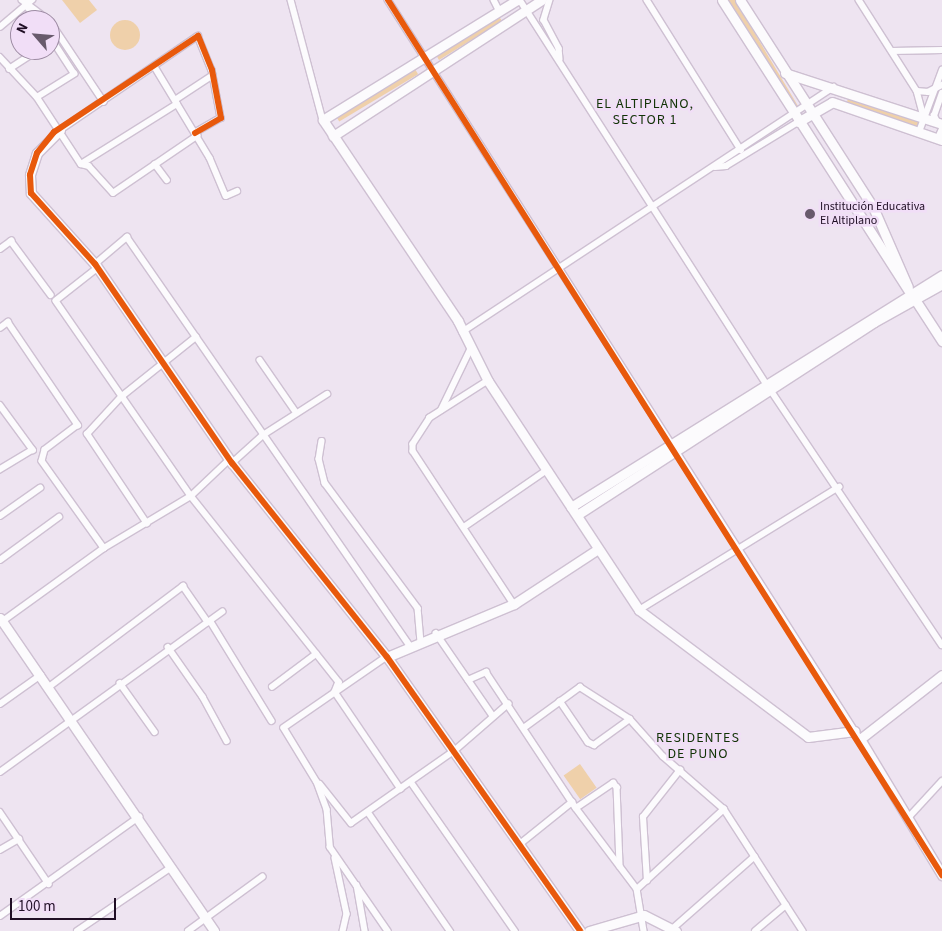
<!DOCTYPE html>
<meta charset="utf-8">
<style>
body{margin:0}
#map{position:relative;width:942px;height:931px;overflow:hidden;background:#eee4f1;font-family:"Source Sans 3",sans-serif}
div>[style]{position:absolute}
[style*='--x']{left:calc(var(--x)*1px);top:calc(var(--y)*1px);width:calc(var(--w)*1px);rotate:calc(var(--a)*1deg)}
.green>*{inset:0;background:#efd0aa;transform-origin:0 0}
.round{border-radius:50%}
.roads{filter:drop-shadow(1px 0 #cec0d2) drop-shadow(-1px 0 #cec0d2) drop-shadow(0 1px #cec0d2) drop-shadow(0 -1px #cec0d2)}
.street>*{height:5.5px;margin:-2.75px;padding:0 2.75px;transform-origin:2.75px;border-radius:2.75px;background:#fcfbfd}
.secondary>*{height:9px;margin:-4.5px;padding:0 4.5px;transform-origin:4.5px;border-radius:4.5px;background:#fcfbfd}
.cycleway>*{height:6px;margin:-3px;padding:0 3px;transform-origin:3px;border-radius:3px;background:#e8590c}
.dots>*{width:14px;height:14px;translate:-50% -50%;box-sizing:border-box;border:2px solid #f1def7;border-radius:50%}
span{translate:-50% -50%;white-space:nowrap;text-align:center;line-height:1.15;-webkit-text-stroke:5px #f1def7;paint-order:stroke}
.poi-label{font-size:12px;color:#200f25}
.left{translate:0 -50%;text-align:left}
.neighbourhood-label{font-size:14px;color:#123306;letter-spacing:1px}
.north{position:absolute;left:10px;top:10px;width:50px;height:50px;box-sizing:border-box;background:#f1def7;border:1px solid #9d8ba3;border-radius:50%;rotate:297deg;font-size:14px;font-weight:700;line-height:20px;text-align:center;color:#200f25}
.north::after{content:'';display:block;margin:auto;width:18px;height:22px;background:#685a6c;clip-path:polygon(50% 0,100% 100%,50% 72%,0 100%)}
.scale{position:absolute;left:10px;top:898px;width:106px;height:22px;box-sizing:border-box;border:2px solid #200f25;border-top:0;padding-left:6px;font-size:15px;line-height:18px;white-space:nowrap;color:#200f25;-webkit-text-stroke:4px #f1def7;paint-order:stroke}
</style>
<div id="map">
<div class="green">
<div style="clip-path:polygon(62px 0,89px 0,97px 10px,80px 23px)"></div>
<div style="clip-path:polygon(726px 0,735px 0,798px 106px,796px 108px)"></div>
<div style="clip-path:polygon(498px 15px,502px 21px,439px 60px,436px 55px)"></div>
<div class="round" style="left:110px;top:20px;width:30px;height:30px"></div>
<div style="left:415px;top:69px;width:6px;height:92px;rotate:59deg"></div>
<div style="clip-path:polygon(848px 97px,920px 120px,917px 128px,847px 103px)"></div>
<div style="left:580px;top:764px;width:29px;height:20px;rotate:55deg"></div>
</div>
<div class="roads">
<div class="street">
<div style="--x:22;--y:0;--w:34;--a:37"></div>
<div style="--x:291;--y:0;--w:124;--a:75.1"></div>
<div style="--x:388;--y:0;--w:877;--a:57.43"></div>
<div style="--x:494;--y:0;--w:9;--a:63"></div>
<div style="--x:520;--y:0;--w:459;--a:57.3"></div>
<div style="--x:768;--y:386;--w:312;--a:56.1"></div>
<div style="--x:550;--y:0;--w:21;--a:107"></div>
<div style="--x:544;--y:20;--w:32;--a:62"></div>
<div style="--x:559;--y:48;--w:11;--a:85"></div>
<div style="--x:647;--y:0;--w:177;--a:57.9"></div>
<div style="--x:859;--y:0;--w:108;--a:57.5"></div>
<div style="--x:917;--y:91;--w:28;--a:75"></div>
<div style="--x:26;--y:5;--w:19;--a:51"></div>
<div style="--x:50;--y:21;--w:97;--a:56.3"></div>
<div style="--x:0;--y:27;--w:42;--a:-40.2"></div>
<div style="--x:892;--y:51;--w:50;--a:-1.1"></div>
<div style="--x:0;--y:57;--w:54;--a:47.2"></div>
<div style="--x:37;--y:97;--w:80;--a:56.7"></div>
<div style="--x:81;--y:164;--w:8;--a:14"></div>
<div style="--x:89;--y:166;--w:36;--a:48"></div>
<div style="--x:113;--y:193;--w:102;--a:-34.2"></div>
<div style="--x:155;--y:67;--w:106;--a:58.9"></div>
<div style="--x:210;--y:158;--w:41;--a:67.2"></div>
<div style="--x:226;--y:196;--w:12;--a:-24"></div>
<div style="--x:9;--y:69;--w:35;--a:-33"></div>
<div style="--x:917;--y:91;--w:11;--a:5"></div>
<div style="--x:928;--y:92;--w:16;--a:-27"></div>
<div style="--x:37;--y:97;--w:44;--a:-31.9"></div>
<div style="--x:74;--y:74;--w:44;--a:-123"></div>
<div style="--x:175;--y:100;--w:45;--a:-33.3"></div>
<div style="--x:937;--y:122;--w:7;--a:-117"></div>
<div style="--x:934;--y:116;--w:24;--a:-71"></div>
<div style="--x:60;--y:130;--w:167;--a:-34.3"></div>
<div style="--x:198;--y:36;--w:37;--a:68"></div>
<div style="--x:212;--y:70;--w:49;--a:79.4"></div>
<div style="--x:221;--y:118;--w:30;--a:150"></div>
<div style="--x:919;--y:132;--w:66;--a:-69.6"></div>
<div style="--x:938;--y:138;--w:10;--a:-66"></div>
<div style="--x:81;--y:164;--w:113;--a:-32"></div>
<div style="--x:155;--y:164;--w:20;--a:53"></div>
<div style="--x:715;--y:167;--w:11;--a:-5"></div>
<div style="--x:726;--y:166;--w:84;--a:-31.4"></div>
<div style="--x:0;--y:249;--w:14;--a:-36"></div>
<div style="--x:11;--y:241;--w:67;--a:53.5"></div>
<div style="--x:95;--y:264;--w:42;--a:-40.2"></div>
<div style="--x:127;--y:237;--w:495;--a:55.3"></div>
<div style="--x:98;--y:268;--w:53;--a:141.8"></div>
<div style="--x:56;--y:301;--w:237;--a:55.3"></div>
<div style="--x:191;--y:496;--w:238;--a:51.5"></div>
<div style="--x:339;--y:682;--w:11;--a:112"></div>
<div style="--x:335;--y:692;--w:117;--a:55.8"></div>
<div style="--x:0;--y:328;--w:10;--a:-37"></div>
<div style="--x:8;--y:322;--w:125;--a:55.8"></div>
<div style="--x:78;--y:425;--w:41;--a:142.9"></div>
<div style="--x:45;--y:450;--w:11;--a:105"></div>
<div style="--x:42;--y:461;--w:107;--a:54.5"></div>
<div style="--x:462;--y:332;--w:445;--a:-33.4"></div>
<div style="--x:260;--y:360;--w:63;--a:55.3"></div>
<div style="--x:488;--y:381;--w:69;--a:147.5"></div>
<div style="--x:430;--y:418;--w:31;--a:123"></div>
<div style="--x:413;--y:444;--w:7;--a:90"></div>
<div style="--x:413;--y:451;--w:183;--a:56.6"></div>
<div style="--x:0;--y:405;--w:56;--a:53.7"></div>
<div style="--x:33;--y:450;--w:39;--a:149"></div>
<div style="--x:441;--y:410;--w:69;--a:-64.2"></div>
<div style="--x:322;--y:441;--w:18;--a:99"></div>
<div style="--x:319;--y:459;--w:25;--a:76"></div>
<div style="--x:325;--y:483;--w:156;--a:53.4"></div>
<div style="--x:418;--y:608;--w:32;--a:85"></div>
<div style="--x:232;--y:463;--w:42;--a:-42.1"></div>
<div style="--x:263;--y:435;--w:76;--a:-32.6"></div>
<div style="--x:0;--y:516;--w:49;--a:-35"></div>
<div style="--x:147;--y:524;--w:108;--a:-123.7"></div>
<div style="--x:87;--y:434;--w:50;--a:-47.4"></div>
<div style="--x:121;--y:397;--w:96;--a:-38.7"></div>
<div style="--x:464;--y:527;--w:101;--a:-34.5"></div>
<div style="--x:0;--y:560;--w:73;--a:-36.1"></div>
<div style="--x:639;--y:610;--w:235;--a:-31.6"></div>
<div style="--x:211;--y:622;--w:116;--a:58.4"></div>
<div style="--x:0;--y:623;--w:128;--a:-35.8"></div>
<div style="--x:104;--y:548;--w:101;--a:-30.9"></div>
<div style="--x:191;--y:496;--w:54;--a:-43.5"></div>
<div style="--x:436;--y:633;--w:101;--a:55.5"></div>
<div style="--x:168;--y:647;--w:61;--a:55"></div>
<div style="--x:203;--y:697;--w:50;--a:61.4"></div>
<div style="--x:387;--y:657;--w:125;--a:145.4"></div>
<div style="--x:284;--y:728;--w:63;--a:58.6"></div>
<div style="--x:317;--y:782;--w:29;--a:70"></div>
<div style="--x:327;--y:809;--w:38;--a:85"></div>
<div style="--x:330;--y:847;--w:102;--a:55.4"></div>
<div style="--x:468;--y:680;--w:20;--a:-24"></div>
<div style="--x:486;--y:672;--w:163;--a:56.5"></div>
<div style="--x:576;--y:808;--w:101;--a:53"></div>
<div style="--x:637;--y:889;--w:43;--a:80.5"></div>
<div style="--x:120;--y:683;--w:60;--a:54.5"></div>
<div style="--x:49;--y:687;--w:168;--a:-37"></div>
<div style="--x:183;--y:586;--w:44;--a:55.2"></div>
<div style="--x:272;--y:687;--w:55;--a:-36.9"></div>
<div style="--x:560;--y:701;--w:50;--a:55.7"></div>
<div style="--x:588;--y:742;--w:7;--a:27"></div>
<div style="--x:594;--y:745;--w:44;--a:-35.8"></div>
<div style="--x:0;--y:704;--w:50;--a:-35.3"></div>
<div style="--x:525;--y:727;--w:68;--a:-36"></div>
<div style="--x:580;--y:687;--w:59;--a:32.6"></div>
<div style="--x:630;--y:719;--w:50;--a:48.3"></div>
<div style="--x:663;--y:756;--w:81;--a:41"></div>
<div style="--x:724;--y:809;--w:145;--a:57.1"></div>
<div style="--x:0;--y:772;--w:274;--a:-35.8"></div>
<div style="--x:411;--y:782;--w:182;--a:55.1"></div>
<div style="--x:320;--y:784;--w:50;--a:51.5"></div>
<div style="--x:351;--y:823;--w:126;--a:-35"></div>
<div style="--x:454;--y:751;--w:72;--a:-41"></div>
<div style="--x:576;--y:808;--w:45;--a:-34"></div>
<div style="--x:613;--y:783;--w:6;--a:45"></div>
<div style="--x:617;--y:787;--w:79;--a:87.8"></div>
<div style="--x:0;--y:812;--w:87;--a:55.8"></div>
<div style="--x:368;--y:812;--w:145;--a:55.4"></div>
<div style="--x:908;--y:818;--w:50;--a:-47.4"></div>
<div style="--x:520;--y:844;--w:67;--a:-38.9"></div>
<div style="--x:0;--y:850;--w:22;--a:-30"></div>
<div style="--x:335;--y:858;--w:57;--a:77.9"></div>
<div style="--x:347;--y:914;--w:17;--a:103"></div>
<div style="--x:647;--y:881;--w:64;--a:-93.6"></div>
<div style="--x:643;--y:817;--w:60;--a:-51.8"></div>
<div style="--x:357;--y:885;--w:47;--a:80.1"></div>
<div style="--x:637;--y:889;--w:118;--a:-42.6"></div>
<div style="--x:0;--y:916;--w:171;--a:-35.5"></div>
<div style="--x:671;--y:930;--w:111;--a:-41.3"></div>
<div style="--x:77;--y:931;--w:111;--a:-34"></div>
<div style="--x:188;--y:931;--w:92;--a:-36.1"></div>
<div style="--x:755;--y:931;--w:40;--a:-40"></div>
</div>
<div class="secondary">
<div style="--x:517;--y:0;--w:228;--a:148.3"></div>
<div style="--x:323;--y:120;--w:242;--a:56.1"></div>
<div style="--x:458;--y:321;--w:67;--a:63.4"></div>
<div style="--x:488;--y:381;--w:274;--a:56.6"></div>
<div style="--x:639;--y:610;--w:211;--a:36.9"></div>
<div style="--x:808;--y:737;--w:47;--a:-7.3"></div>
<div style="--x:722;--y:0;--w:345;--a:57.3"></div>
<div style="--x:740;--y:0;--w:246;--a:57.3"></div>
<div style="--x:873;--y:207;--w:87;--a:66.4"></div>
<div style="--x:785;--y:73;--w:165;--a:18"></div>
<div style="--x:798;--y:122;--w:39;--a:-30"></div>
<div style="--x:832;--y:102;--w:116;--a:19.1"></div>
<div style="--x:60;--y:130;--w:33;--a:135"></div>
<div style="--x:37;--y:153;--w:23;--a:108"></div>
<div style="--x:30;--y:175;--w:18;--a:87"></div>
<div style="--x:31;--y:193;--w:96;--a:48"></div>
<div style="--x:95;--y:264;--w:242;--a:55.5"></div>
<div style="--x:232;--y:463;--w:248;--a:51.4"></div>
<div style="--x:387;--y:657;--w:335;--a:54.8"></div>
<div style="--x:333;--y:136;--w:249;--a:-33.1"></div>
<div style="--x:916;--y:301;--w:48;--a:57"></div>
<div style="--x:571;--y:507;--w:438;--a:-32"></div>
<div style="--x:577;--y:515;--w:354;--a:-33"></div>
<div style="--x:874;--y:322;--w:78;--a:-29.2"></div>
<div style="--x:0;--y:618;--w:379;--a:55.6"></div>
<div style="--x:387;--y:657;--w:138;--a:-22.7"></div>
<div style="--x:514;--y:604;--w:100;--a:-33.2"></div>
<div style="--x:942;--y:675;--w:104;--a:142"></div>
<div style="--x:860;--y:739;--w:159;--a:58.9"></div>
<div style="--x:589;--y:931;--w:57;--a:-16.2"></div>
<div style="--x:644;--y:915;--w:36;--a:27"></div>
</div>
</div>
<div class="cycleway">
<div style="--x:388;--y:0;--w:1036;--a:57.66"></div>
<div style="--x:195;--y:133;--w:30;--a:-30"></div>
<div style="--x:221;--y:118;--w:49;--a:-100.6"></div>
<div style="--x:212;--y:70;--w:37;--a:-112"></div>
<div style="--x:198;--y:36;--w:173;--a:146.3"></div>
<div style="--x:54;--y:132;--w:27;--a:129"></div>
<div style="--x:37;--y:153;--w:23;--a:108"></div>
<div style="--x:30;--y:175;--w:18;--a:87"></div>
<div style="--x:31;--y:193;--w:96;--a:48"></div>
<div style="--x:95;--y:264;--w:242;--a:55.5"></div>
<div style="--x:232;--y:463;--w:248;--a:51.4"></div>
<div style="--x:387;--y:657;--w:335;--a:54.8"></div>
</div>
<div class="dots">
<div style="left:810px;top:214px;background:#685a6c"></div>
</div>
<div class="poi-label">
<span class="left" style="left:820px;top:214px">Institución Educativa<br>El Altiplano</span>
</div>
<div class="neighbourhood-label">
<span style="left:645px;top:112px">EL ALTIPLANO,<br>SECTOR 1</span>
<span style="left:698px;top:746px">RESIDENTES<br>DE PUNO</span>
</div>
<div class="north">N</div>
<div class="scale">100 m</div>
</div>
